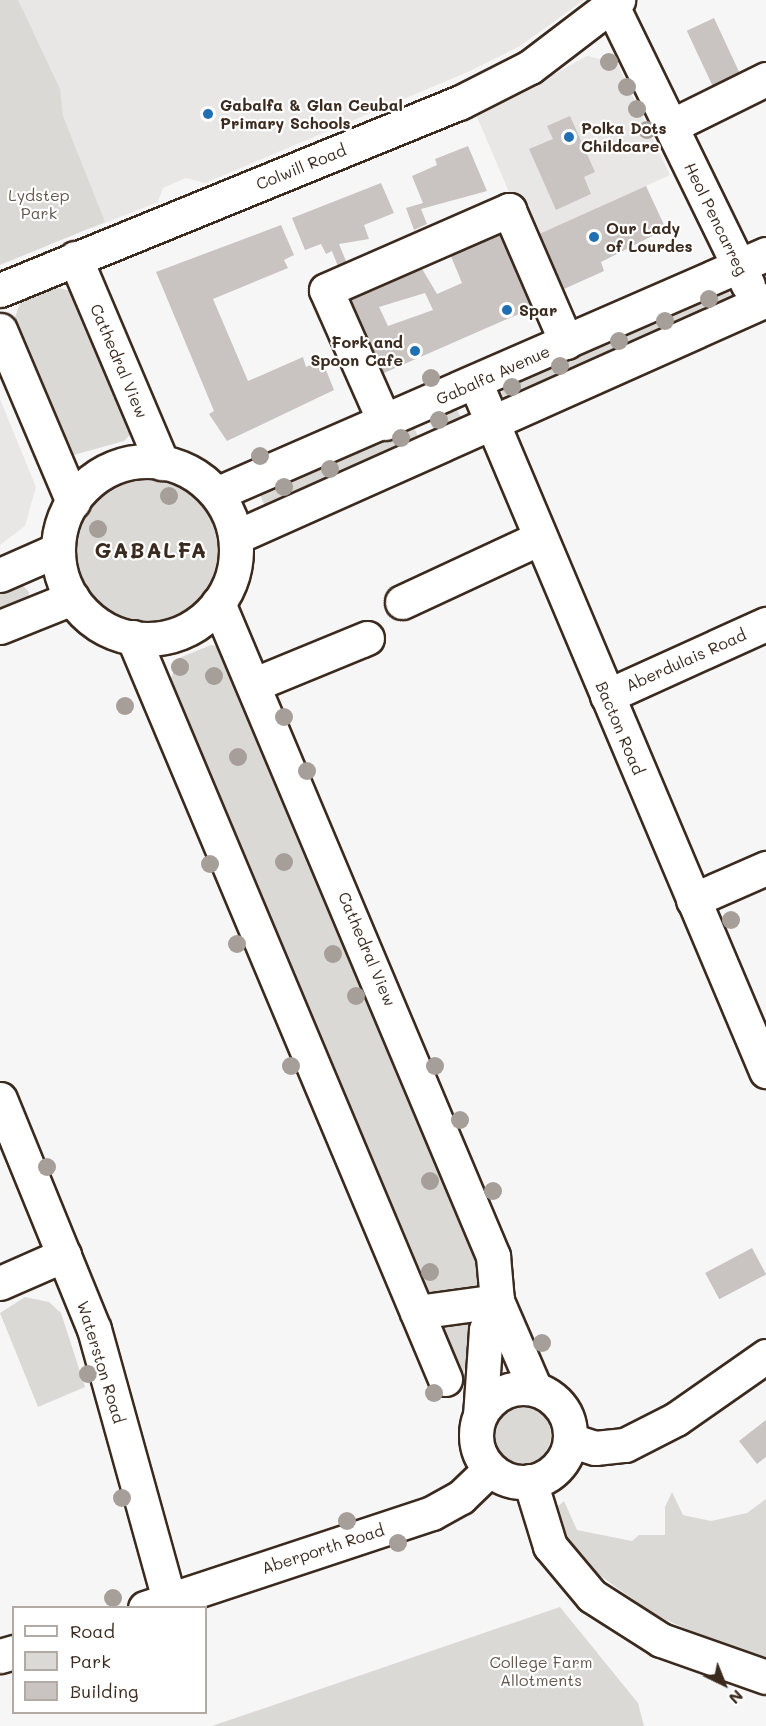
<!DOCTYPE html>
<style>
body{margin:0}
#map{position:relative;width:766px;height:1726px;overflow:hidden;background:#f7f6f6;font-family:Mali,sans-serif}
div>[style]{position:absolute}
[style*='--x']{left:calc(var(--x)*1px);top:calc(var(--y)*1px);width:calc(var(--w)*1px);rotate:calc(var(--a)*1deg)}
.built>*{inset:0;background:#e9e7e6}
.green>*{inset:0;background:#dbd9d6;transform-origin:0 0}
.round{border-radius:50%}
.building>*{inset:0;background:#c9c3c1;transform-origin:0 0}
.roads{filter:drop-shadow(2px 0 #3b2a1e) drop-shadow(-2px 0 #3b2a1e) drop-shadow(0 2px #3b2a1e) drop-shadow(0 -2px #3b2a1e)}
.minor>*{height:33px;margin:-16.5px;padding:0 16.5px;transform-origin:16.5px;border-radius:16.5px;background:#fff}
.minor>.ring{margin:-16.5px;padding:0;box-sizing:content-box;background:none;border:33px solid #fff;border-radius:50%}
.trees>*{width:18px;height:18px;margin:-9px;border-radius:50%;background:#a69e98}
.dots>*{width:16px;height:16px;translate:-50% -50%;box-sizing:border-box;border:3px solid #fff;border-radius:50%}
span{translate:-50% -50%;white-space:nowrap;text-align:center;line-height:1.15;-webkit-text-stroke:4.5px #fff;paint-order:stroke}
.poi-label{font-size:16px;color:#3b2a1e;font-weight:700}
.left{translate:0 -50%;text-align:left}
.right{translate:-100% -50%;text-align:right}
.street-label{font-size:16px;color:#3b2a1e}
.park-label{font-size:16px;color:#63564c}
.district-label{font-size:22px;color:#3b2a1e;font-weight:700;letter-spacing:1.5px}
.legend{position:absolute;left:12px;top:1606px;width:195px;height:108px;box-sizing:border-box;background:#fff;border:2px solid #b1aaa5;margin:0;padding:8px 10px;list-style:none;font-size:18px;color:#3b2a1e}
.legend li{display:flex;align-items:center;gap:12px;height:30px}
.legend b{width:30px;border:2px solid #b1aaa5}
.north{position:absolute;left:694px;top:1654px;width:60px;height:60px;-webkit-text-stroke:4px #fff;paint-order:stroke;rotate:137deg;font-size:16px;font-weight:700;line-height:24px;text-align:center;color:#3b2a1e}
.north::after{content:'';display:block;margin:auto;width:21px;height:27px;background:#3b2a1e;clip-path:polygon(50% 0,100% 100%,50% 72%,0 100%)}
</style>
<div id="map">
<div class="built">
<div style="clip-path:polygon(0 0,584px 0,520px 46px,470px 71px,205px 183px,186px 178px,163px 188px,158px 202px,92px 228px)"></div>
<div style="clip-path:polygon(587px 56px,617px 63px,670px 175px,529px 239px,477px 117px)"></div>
<div style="clip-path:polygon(0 399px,36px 487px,25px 526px,0 545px)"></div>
</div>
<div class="green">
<div style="clip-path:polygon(0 0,18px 0,60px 89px,63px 116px,105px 222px,0 265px)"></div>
<div style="clip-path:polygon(46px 285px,75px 292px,133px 432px,124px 441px,70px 456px,12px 327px,21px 299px)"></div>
<div style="clip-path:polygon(720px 285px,732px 295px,727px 306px,505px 399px,502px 395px,501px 385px)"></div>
<div style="clip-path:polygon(455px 407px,462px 419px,436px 436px,427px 415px)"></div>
<div style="left:412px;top:422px;width:24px;height:168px;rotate:68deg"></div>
<div class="round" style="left:71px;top:474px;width:152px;height:152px"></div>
<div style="clip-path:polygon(20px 582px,29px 592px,28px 601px,0 615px,0 589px)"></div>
<div style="clip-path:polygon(211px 645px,220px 647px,478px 1248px,480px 1282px,471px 1291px,426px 1297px,167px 688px,179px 658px)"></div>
<div style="clip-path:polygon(25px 1297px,49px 1302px,61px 1313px,85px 1387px,38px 1407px,0 1313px)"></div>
<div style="clip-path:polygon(465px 1317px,476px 1327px,461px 1382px,439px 1337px,443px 1324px)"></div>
<div class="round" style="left:493px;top:1406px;width:58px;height:58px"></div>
<div style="clip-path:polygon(672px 1492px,683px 1515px,711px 1521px,747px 1513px,766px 1499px,766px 1657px,718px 1643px,653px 1614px,587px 1566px,556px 1525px,557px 1507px,564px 1501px,577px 1530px,632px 1541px,639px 1535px,665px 1535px,665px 1507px)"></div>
<div style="clip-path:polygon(560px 1607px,638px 1703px,644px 1726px,212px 1726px)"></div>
</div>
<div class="building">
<div style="left:714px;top:18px;width:65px;height:30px;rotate:65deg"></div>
<div style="clip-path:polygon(570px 116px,595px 172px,584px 177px,591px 194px,556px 210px,529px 149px,553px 139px,547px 126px)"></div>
<div style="clip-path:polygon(468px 146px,487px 191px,421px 209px,427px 224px,414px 230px,406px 208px,423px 203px,412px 176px,437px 165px,435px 159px)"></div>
<div style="clip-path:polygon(381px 183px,394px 213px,364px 225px,369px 239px,339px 244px,348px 266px,339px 269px,332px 251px,326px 254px,321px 244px,305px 250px,292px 218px)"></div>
<div style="clip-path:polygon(646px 186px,666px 229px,601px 262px,604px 271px,564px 289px,537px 235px)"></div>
<div style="clip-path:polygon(281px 225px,294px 255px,284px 260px,288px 268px,213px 299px,248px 381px,303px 357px,306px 367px,322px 360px,334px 390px,227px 441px,209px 414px,214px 411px,156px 272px)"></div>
<div style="clip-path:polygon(evenodd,499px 225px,537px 306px,377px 376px,344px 295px,418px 262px,437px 294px,462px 283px,448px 249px,499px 225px,425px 293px,433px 310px,388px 326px,379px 307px,425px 293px)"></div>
<div style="left:752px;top:1248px;width:30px;height:53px;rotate:62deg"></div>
<div style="clip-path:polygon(766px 1420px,766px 1457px,757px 1464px,739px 1441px)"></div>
</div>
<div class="roads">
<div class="minor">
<div style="--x:612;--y:6;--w:310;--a:64"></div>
<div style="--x:671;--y:126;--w:106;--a:-26.3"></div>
<div style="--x:75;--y:258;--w:223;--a:67"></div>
<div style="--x:0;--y:290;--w:496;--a:-22.2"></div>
<div style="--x:459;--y:103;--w:80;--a:-26.9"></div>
<div style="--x:530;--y:67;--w:111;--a:-37.3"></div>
<div style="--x:0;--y:330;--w:187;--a:67"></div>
<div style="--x:476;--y:384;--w:746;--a:67.11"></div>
<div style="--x:385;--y:423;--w:145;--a:-113.9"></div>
<div style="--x:326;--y:290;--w:200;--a:-23.6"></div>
<div style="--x:509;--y:210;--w:144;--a:66.6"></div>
<div class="ring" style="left:58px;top:461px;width:145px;height:145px"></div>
<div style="--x:218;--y:493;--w:598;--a:-23.56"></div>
<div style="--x:238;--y:536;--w:578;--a:-24.08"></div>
<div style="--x:0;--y:575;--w:60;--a:-23.6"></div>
<div style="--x:402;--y:602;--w:152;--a:-24.9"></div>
<div style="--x:218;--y:603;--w:709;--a:67.16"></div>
<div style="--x:493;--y:1256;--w:45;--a:84.9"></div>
<div style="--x:497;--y:1301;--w:31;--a:111"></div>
<div style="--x:486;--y:1330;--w:85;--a:94"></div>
<div style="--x:0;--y:627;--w:78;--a:-21.9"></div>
<div style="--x:133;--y:637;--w:805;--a:67.19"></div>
<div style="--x:255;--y:684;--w:121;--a:-22.3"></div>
<div style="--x:607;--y:696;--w:175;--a:-24.4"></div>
<div style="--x:693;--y:900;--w:80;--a:-23.7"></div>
<div style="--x:0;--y:1099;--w:248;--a:67.8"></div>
<div style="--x:94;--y:1329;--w:281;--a:74.5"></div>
<div style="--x:0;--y:1283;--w:70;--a:-23.6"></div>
<div style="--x:497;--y:1301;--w:96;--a:66.6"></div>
<div style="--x:417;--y:1312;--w:81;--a:-7.8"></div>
<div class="ring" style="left:476px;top:1388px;width:61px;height:61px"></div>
<div style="--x:570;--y:1440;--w:26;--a:18"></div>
<div style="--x:595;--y:1448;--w:30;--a:-6"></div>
<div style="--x:625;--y:1445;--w:57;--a:-27"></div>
<div style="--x:676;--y:1419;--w:110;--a:-35"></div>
<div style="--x:530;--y:1481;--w:68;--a:72.9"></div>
<div style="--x:550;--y:1546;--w:65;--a:50"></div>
<div style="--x:592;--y:1596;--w:82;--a:32.5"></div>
<div style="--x:661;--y:1640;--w:111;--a:19.4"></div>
<div style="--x:145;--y:1608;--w:302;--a:-18.3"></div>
<div style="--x:432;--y:1513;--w:33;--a:-29"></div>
<div style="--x:461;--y:1497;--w:40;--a:-44"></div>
<div style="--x:0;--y:1656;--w:15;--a:-16"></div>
</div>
</div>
<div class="trees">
<div style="left:609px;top:62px"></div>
<div style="left:627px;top:87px"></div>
<div style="left:637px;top:109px"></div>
<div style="left:647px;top:130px"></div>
<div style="left:709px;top:299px"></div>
<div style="left:665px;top:321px"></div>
<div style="left:619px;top:341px"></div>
<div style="left:560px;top:366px"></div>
<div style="left:431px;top:378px"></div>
<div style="left:512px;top:387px"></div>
<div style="left:439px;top:420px"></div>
<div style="left:401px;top:438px"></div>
<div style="left:260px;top:456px"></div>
<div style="left:330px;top:469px"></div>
<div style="left:284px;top:487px"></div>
<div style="left:169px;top:496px"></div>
<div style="left:98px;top:529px"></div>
<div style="left:180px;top:667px"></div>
<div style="left:214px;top:676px"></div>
<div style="left:125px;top:706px"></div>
<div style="left:284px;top:717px"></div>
<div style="left:238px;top:757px"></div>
<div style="left:307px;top:771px"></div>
<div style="left:284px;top:862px"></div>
<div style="left:210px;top:864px"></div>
<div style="left:731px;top:920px"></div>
<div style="left:237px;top:944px"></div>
<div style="left:333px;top:954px"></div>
<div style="left:356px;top:996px"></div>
<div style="left:291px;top:1066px"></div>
<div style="left:435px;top:1066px"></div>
<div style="left:460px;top:1120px"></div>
<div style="left:47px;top:1167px"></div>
<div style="left:430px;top:1181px"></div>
<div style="left:493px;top:1191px"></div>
<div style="left:430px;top:1272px"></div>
<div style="left:542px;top:1343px"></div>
<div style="left:88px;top:1374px"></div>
<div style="left:434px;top:1393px"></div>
<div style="left:122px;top:1498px"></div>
<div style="left:347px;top:1521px"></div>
<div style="left:398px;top:1543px"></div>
<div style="left:113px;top:1598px"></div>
</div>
<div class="dots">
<div style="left:208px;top:114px;background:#1f6fb2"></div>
<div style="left:569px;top:137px;background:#1f6fb2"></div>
<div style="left:594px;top:237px;background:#1f6fb2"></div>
<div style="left:507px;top:310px;background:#1f6fb2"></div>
<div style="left:415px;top:351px;background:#1f6fb2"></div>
</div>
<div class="poi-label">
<span class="left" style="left:220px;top:114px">Gabalfa &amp; Glan Ceubal<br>Primary Schools</span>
<span class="left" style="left:581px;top:137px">Polka Dots<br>Childcare</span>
<span class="left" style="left:606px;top:237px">Our Lady<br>of Lourdes</span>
<span class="left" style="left:519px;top:310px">Spar</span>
<span class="right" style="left:403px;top:351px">Fork and<br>Spoon Cafe</span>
</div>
<div class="street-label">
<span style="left:301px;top:167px;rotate:-22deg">Colwill Road</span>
<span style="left:716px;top:219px;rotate:64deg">Heol Pencarreg</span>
<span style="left:119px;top:361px;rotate:67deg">Cathedral View</span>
<span style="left:493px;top:375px;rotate:-24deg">Gabalfa Avenue</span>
<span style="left:686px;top:660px;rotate:-24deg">Aberdulais Road</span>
<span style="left:620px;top:728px;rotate:67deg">Bacton Road</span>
<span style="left:367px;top:949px;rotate:67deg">Cathedral View</span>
<span style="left:101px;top:1362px;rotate:73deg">Waterston Road</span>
<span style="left:323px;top:1549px;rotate:-18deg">Aberporth Road</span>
</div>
<div class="park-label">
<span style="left:39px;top:204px">Lydstep<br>Park</span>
<span style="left:541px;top:1671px">College Farm<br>Allotments</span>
</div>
<div class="district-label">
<span style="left:151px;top:550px">GABALFA</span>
</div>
<ul class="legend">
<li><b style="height:8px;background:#fff"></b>Road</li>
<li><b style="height:16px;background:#dbd9d6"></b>Park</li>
<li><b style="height:16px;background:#c9c3c1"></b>Building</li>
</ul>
<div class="north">N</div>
</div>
